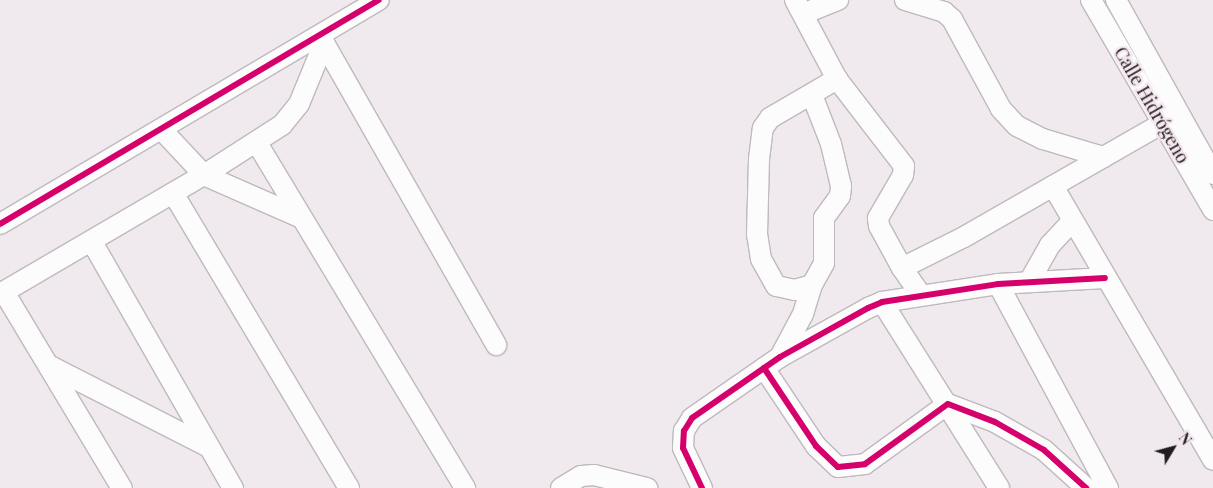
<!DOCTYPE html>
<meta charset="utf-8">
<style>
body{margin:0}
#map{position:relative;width:1213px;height:488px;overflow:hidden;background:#f0e9ed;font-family:"Playfair Display",serif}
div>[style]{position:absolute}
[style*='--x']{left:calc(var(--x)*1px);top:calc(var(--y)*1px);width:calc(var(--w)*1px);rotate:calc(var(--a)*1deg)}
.roads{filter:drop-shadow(1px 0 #bfb9bd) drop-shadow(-1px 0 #bfb9bd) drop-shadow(0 1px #bfb9bd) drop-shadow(0 -1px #bfb9bd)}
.minor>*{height:20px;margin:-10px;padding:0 10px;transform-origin:10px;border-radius:10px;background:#fdfcfc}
.cycleway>*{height:6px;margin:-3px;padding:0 3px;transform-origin:3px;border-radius:3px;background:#d6006c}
span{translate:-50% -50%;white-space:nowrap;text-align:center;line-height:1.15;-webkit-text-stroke:4.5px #f3e6ed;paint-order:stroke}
.street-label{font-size:18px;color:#211c1f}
.north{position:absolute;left:1148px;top:423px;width:50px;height:50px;-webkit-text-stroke:4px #f3e6ed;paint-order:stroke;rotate:53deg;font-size:14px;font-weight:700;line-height:20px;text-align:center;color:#211c1f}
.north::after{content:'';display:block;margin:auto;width:18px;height:22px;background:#211c1f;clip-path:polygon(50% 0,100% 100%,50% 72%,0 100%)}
</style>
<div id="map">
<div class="roads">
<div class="minor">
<div style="--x:795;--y:0;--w:89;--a:62"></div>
<div style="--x:837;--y:79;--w:110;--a:52.4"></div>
<div style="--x:904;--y:166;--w:9;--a:96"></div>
<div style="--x:903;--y:175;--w:50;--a:120.2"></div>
<div style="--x:878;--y:218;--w:8;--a:83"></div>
<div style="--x:879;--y:226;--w:48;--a:61.3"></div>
<div style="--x:902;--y:268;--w:33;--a:55"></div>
<div style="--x:905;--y:0;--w:41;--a:17.1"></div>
<div style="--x:944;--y:12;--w:11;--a:41"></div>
<div style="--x:952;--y:19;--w:102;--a:61.4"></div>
<div style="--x:1001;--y:109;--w:23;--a:47"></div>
<div style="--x:1017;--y:126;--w:29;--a:27"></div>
<div style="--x:1043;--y:139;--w:63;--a:16.7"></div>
<div style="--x:1091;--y:0;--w:243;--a:59.8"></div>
<div style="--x:1116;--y:0;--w:199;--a:60.9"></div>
<div style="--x:803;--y:14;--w:38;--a:-22"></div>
<div style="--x:320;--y:36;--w:356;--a:60.3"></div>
<div style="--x:161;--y:129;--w:63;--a:46.9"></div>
<div style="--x:204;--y:175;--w:107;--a:23.7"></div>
<div style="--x:257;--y:143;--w:403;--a:58.9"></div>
<div style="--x:1053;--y:186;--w:317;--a:59.7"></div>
<div style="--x:173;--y:193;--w:344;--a:59.2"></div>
<div style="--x:0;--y:224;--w:440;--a:-30.6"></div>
<div style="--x:92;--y:242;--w:284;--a:60.2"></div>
<div style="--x:902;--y:268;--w:69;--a:-26.6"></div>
<div style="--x:964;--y:237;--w:229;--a:-29.8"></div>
<div style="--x:1029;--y:282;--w:43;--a:-60.4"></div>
<div style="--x:1050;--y:245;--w:33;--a:-47"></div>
<div style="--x:998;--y:284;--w:232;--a:61.7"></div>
<div style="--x:812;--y:285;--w:25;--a:-61"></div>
<div style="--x:824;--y:263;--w:45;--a:-90"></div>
<div style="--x:824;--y:218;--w:27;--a:-54"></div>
<div style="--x:840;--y:196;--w:10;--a:-84"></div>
<div style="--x:841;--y:186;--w:43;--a:-103.4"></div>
<div style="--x:831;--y:144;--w:53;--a:-111.2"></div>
<div style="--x:4;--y:292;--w:229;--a:59"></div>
<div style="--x:0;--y:294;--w:236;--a:-30.3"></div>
<div style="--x:204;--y:175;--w:93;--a:-32.7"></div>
<div style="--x:282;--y:125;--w:27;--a:-51"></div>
<div style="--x:299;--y:104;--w:66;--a:-67.7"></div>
<div style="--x:882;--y:302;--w:220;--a:57.8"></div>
<div style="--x:780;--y:357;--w:49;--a:-61.9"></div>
<div style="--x:803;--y:314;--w:30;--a:-73"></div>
<div style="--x:812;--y:285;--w:18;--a:164"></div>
<div style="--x:795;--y:290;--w:19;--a:-168"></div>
<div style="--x:776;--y:286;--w:31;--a:-119"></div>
<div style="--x:761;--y:259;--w:24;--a:-99"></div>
<div style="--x:757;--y:235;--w:76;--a:-88.5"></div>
<div style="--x:759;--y:159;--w:31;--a:-83"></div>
<div style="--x:763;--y:128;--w:12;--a:-55"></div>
<div style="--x:770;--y:118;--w:78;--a:-30.2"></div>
<div style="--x:50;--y:366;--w:178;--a:27"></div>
<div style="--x:764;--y:368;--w:94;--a:56.3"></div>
<div style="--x:816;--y:446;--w:30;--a:44"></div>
<div style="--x:838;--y:467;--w:27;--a:-6"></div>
<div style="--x:865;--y:464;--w:102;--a:-35.9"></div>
<div style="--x:948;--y:404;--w:50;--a:21"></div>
<div style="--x:995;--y:422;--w:56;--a:29.7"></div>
<div style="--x:1044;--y:450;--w:57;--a:42.1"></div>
<div style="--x:561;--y:488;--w:23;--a:-31"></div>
<div style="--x:581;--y:476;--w:13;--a:-4"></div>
<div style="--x:594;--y:475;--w:55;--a:13.8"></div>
<div style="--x:702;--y:488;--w:44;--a:-115.4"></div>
<div style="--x:683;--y:448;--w:17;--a:-87"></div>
<div style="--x:684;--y:431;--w:15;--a:-58"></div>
<div style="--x:692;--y:418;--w:107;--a:-34.7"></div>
<div style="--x:780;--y:357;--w:101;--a:-29.1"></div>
<div style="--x:868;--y:308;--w:15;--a:-23"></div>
<div style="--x:882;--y:302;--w:117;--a:-8.8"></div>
<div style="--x:998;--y:284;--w:107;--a:-3.2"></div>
</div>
</div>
<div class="cycleway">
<div style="--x:0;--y:224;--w:440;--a:-30.6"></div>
<div style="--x:764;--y:368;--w:94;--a:56.3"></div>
<div style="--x:816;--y:446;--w:30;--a:44"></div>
<div style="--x:838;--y:467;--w:27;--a:-6"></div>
<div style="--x:865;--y:464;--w:102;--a:-35.9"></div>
<div style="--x:948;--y:404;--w:50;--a:21"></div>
<div style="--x:995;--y:422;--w:56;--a:29.7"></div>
<div style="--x:1044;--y:450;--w:57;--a:42.1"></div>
<div style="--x:702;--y:488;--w:44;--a:-115.4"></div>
<div style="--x:683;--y:448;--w:17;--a:-87"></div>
<div style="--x:684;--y:431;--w:15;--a:-58"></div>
<div style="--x:692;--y:418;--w:107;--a:-34.7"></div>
<div style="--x:780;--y:357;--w:101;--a:-29.1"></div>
<div style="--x:868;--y:308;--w:15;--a:-23"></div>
<div style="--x:882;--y:302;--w:117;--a:-8.8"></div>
<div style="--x:998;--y:284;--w:107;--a:-3.2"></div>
</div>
<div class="street-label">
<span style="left:1152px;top:105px;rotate:60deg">Calle Hidrógeno</span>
</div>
<div class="north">N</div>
</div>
